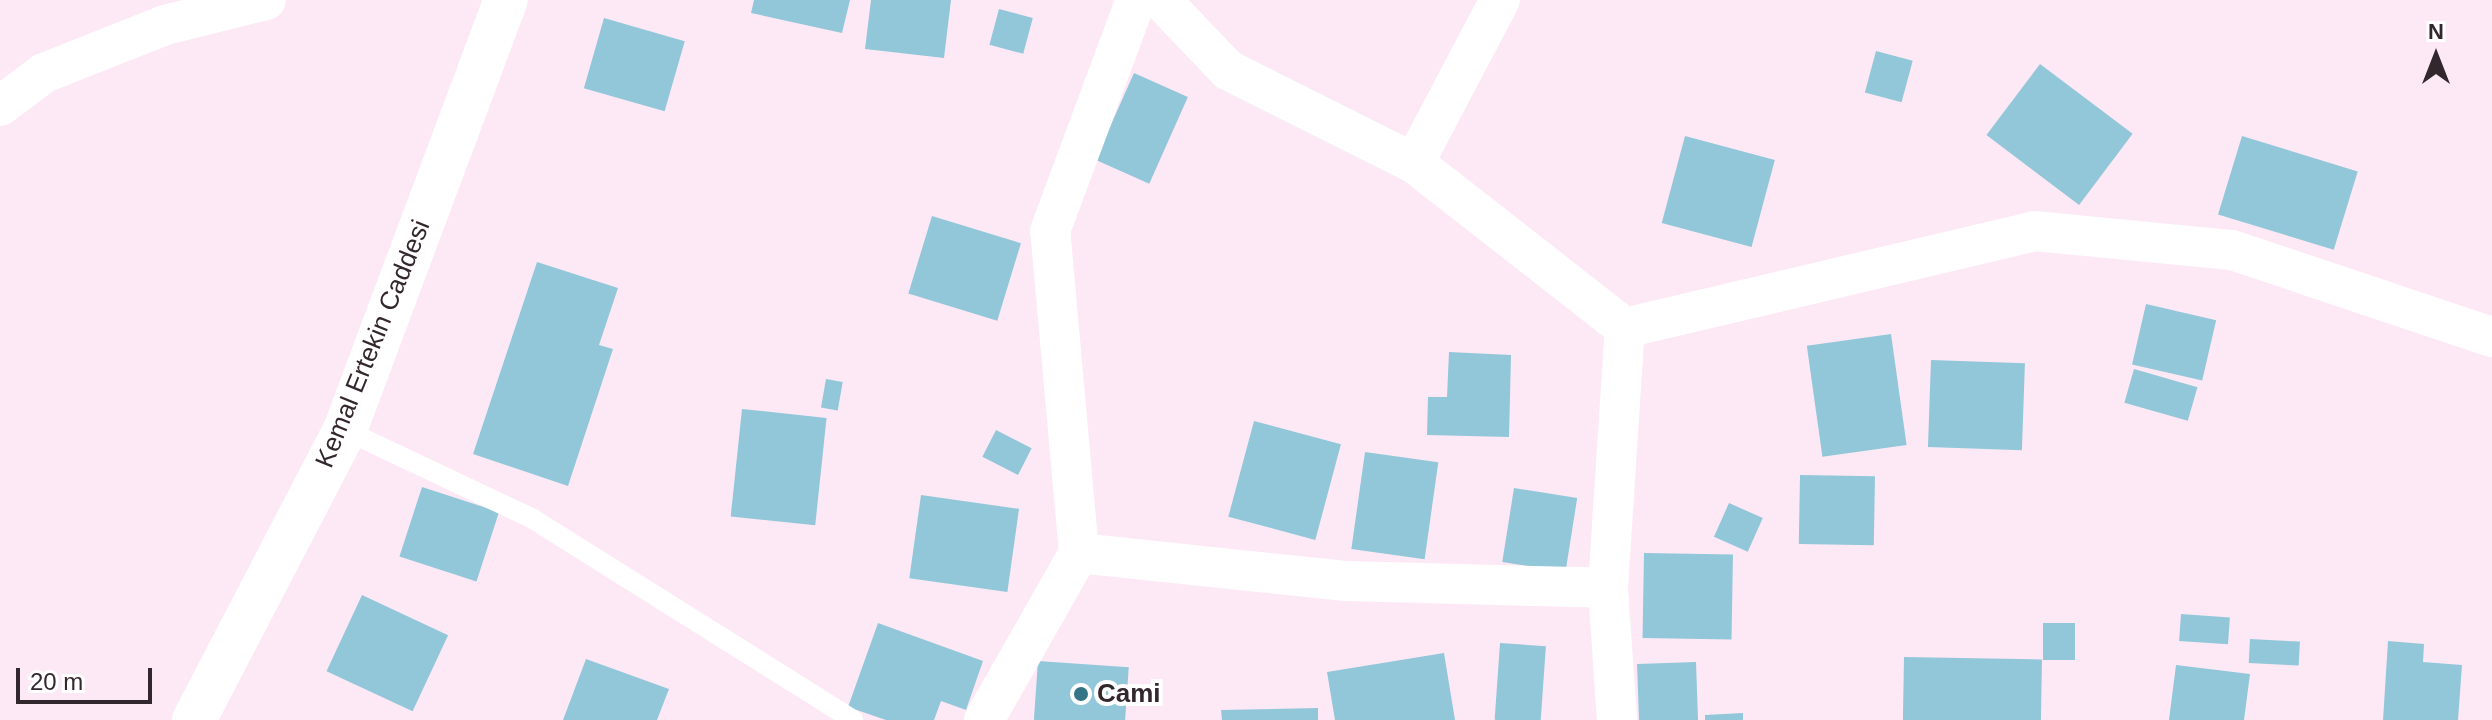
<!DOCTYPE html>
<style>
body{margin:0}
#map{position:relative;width:2492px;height:720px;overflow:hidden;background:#fde9f5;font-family:Arial,sans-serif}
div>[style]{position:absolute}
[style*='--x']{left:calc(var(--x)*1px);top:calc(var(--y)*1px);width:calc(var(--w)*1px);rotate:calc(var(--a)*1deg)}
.building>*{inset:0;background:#92c7d9;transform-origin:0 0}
.service>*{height:20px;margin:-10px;padding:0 10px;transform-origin:10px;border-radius:10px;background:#fff}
.minor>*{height:40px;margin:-20px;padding:0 20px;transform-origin:20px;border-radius:20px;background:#fff}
.tertiary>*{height:44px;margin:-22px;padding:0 22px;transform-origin:22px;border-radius:22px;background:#fff}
.dots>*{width:22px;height:22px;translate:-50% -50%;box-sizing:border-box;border:4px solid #fff;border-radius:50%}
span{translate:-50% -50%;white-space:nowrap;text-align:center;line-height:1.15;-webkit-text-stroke:8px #fff;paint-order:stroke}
.street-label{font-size:26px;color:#33272e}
.poi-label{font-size:26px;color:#33272e;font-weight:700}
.left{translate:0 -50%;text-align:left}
.north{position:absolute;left:2396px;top:16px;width:80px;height:80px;-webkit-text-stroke:6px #fff;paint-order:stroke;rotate:0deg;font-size:22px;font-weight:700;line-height:32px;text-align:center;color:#33272e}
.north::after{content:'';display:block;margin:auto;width:28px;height:36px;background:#33272e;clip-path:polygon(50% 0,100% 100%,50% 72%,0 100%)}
.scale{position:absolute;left:16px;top:668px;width:136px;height:36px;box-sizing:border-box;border:4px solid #33272e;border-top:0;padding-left:10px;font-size:24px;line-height:28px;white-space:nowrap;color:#33272e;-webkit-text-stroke:6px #fff;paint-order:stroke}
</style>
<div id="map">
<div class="building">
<div style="clip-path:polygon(754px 0,850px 0,842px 33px,751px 13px)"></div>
<div style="clip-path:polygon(871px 0,951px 0,944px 58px,865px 49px)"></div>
<div style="left:999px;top:9px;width:35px;height:37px;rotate:15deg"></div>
<div style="left:604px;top:18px;width:84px;height:73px;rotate:16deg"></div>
<div style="left:1876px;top:51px;width:38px;height:43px;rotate:15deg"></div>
<div style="left:2040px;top:64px;width:116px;height:89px;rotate:37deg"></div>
<div style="left:1134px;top:73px;width:59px;height:95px;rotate:24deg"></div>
<div style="left:1685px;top:136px;width:93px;height:90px;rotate:15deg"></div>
<div style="left:2242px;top:136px;width:121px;height:82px;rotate:17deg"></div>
<div style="left:932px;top:216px;width:93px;height:81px;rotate:17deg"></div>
<div style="clip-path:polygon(537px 262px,618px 288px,599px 345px,613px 349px,568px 486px,473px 454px)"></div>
<div style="left:2146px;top:304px;width:72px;height:62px;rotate:13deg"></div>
<div style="left:1891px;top:334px;width:112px;height:85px;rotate:82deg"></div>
<div style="clip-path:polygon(1449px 352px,1511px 355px,1509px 437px,1427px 435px,1428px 397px,1447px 397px)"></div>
<div style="left:1931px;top:360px;width:94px;height:87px;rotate:2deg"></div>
<div style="left:2134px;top:369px;width:66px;height:35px;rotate:16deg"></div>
<div style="left:826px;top:379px;width:17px;height:29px;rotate:10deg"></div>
<div style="left:742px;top:409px;width:85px;height:108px;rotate:6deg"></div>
<div style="left:1254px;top:421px;width:90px;height:99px;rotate:15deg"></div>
<div style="left:996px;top:430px;width:40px;height:30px;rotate:27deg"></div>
<div style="left:1365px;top:452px;width:74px;height:98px;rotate:8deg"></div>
<div style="left:1800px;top:475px;width:75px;height:69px;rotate:1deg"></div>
<div style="left:422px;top:487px;width:81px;height:73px;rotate:18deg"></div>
<div style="left:1514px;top:488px;width:64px;height:75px;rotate:9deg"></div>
<div style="left:921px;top:495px;width:99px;height:84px;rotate:8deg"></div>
<div style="left:1729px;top:503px;width:37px;height:37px;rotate:24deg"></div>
<div style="left:1644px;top:553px;width:89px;height:85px;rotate:1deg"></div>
<div style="left:362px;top:595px;width:95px;height:84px;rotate:25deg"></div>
<div style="left:2181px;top:614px;width:49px;height:27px;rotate:4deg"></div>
<div style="clip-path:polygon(878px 623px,983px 661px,966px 710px,941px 701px,934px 720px,886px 720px,848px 707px)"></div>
<div style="left:2043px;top:623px;width:32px;height:37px"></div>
<div style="left:2250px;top:639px;width:50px;height:24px;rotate:3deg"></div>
<div style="clip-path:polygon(2388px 641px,2424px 644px,2423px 662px,2462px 665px,2458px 720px,2383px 720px)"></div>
<div style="left:1500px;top:643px;width:46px;height:77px;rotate:4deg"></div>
<div style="clip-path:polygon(1444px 653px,1455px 720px,1335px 720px,1327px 672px)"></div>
<div style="left:1904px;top:657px;width:138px;height:63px;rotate:1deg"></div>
<div style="clip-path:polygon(586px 659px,669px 689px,657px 720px,563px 720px)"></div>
<div style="left:1038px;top:661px;width:91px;height:59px;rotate:4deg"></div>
<div style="left:1696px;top:662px;width:58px;height:59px;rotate:88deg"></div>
<div style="clip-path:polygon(2176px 665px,2250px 674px,2244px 720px,2169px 720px)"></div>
<div style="clip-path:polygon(1318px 708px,1318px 720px,1222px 720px,1221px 710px)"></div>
<div style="clip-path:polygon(1743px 713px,1743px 720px,1705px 720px,1705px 715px)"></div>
</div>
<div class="service">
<div style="--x:345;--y:430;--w:208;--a:25.3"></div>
<div style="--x:533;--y:519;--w:378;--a:32.1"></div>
</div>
<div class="minor">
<div style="--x:1161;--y:0;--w:97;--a:46.3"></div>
<div style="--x:1228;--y:70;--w:208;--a:26.6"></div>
<div style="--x:1414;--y:163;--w:268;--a:38"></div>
<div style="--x:1625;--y:328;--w:420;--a:-13.3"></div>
<div style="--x:2034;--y:231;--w:199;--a:5.5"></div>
<div style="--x:2232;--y:250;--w:274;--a:18.5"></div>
<div style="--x:0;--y:106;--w:55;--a:-36.9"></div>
<div style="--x:44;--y:73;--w:130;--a:-21.6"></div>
<div style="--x:165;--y:25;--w:104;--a:-13.9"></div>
<div style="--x:1414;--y:163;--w:184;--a:-62.2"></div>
<div style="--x:1079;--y:553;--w:268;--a:6"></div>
<div style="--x:1346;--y:581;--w:262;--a:1.5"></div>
<div style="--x:984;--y:720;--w:192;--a:-60.4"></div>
<div style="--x:1079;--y:553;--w:323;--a:-95.1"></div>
<div style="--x:1050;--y:231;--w:246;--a:-69.6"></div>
<div style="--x:1617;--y:720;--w:132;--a:-93.9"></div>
<div style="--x:1608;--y:588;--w:261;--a:-86.3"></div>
</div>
<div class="tertiary">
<div style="--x:194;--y:720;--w:327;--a:-62.5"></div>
<div style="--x:345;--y:430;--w:459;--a:-69.5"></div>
</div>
<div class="dots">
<div style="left:1081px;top:694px;background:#337487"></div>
</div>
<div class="street-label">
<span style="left:373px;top:344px;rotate:-68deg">Kemal Ertekin Caddesi</span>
</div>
<div class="poi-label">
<span class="left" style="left:1097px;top:694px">Cami</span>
</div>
<div class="north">N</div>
<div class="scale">20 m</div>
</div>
